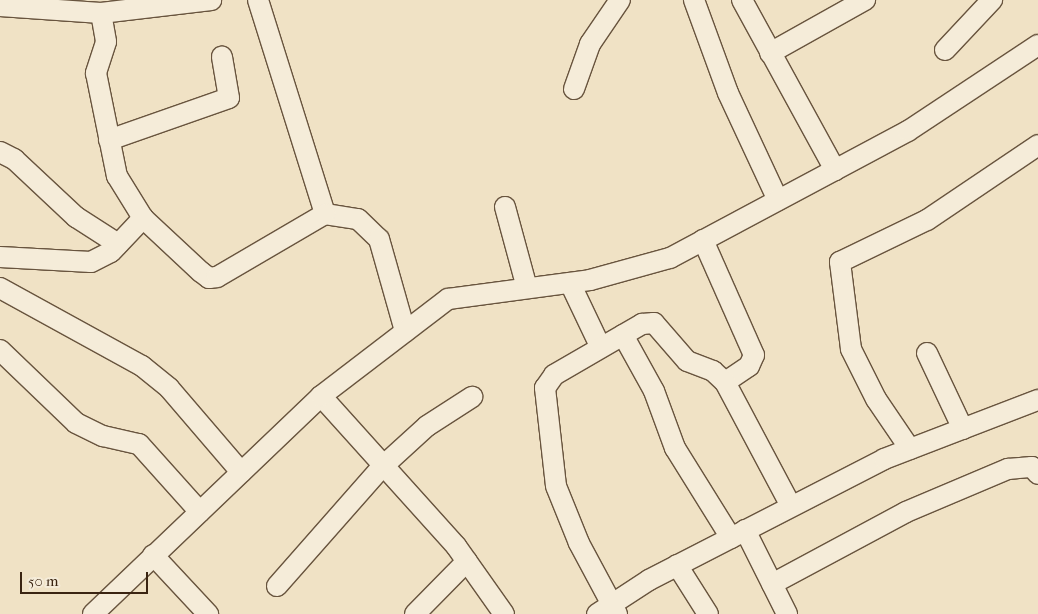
<!DOCTYPE html>
<style>
body{margin:0}
#map{position:relative;width:1038px;height:614px;overflow:hidden;background:#f0e2c5;font-family:"IM FELL French Canon",serif}
div>[style]{position:absolute}
[style*='--x']{left:calc(var(--x)*1px);top:calc(var(--y)*1px);width:calc(var(--w)*1px);rotate:calc(var(--a)*1deg)}
.roads{filter:drop-shadow(1px 0 #68543e) drop-shadow(-1px 0 #68543e) drop-shadow(0 1px #68543e) drop-shadow(0 -1px #68543e)}
.street>*{height:20px;margin:-10px;padding:0 10px;transform-origin:10px;border-radius:10px;background:#f5ecd9}
span{translate:-50% -50%;white-space:nowrap;text-align:center;line-height:1.15;-webkit-text-stroke:4px #f5ecd9;paint-order:stroke}
.scale{position:absolute;left:20px;top:572px;width:128px;height:22px;box-sizing:border-box;border:2px solid #3a2411;border-top:0;padding-left:6px;font-size:15px;line-height:18px;white-space:nowrap;color:#3a2411;-webkit-text-stroke:4px #f5ecd9;paint-order:stroke}
</style>
<div id="map">
<div class="roads">
<div class="street">
<div style="--x:258;--y:0;--w:224;--a:72.6"></div>
<div style="--x:325;--y:214;--w:33;--a:9"></div>
<div style="--x:358;--y:219;--w:29;--a:44"></div>
<div style="--x:379;--y:239;--w:96;--a:74.2"></div>
<div style="--x:694;--y:0;--w:99;--a:69.9"></div>
<div style="--x:728;--y:93;--w:118;--a:65"></div>
<div style="--x:742;--y:0;--w:194;--a:61.3"></div>
<div style="--x:0;--y:6;--w:101;--a:4"></div>
<div style="--x:101;--y:13;--w:111;--a:-6.7"></div>
<div style="--x:101;--y:13;--w:29;--a:80"></div>
<div style="--x:106;--y:42;--w:33;--a:108"></div>
<div style="--x:96;--y:73;--w:105;--a:78.5"></div>
<div style="--x:117;--y:176;--w:49;--a:58.2"></div>
<div style="--x:143;--y:218;--w:79;--a:43"></div>
<div style="--x:201;--y:272;--w:10;--a:37"></div>
<div style="--x:209;--y:278;--w:8;--a:-7"></div>
<div style="--x:217;--y:277;--w:125;--a:-30.3"></div>
<div style="--x:945;--y:50;--w:69;--a:-46.8"></div>
<div style="--x:770;--y:53;--w:109;--a:-29.2"></div>
<div style="--x:574;--y:89;--w:48;--a:-70.4"></div>
<div style="--x:590;--y:44;--w:53;--a:-55.7"></div>
<div style="--x:109;--y:140;--w:127;--a:-19.3"></div>
<div style="--x:229;--y:98;--w:42;--a:-99.7"></div>
<div style="--x:0;--y:152;--w:16;--a:27"></div>
<div style="--x:14;--y:159;--w:85;--a:43.1"></div>
<div style="--x:76;--y:217;--w:50;--a:32.7"></div>
<div style="--x:505;--y:207;--w:84;--a:74.8"></div>
<div style="--x:703;--y:240;--w:126;--a:66.1"></div>
<div style="--x:754;--y:355;--w:12;--a:114"></div>
<div style="--x:749;--y:366;--w:29;--a:146"></div>
<div style="--x:0;--y:257;--w:91;--a:3.1"></div>
<div style="--x:91;--y:262;--w:22;--a:-27"></div>
<div style="--x:111;--y:252;--w:47;--a:-46.7"></div>
<div style="--x:570;--y:283;--w:70;--a:64.5"></div>
<div style="--x:0;--y:288;--w:162;--a:28.8"></div>
<div style="--x:142;--y:366;--w:35;--a:39"></div>
<div style="--x:169;--y:388;--w:111;--a:49.4"></div>
<div style="--x:623;--y:335;--w:64;--a:61"></div>
<div style="--x:654;--y:391;--w:61;--a:69.8"></div>
<div style="--x:675;--y:448;--w:106;--a:58.1"></div>
<div style="--x:0;--y:350;--w:105;--a:43.8"></div>
<div style="--x:76;--y:423;--w:30;--a:26"></div>
<div style="--x:103;--y:436;--w:37;--a:13"></div>
<div style="--x:139;--y:444;--w:91;--a:48.1"></div>
<div style="--x:927;--y:353;--w:84;--a:64.7"></div>
<div style="--x:321;--y:396;--w:202;--a:48"></div>
<div style="--x:456;--y:546;--w:83;--a:54.8"></div>
<div style="--x:910;--y:449;--w:60;--a:-124.2"></div>
<div style="--x:876;--y:399;--w:56;--a:-116.6"></div>
<div style="--x:851;--y:349;--w:88;--a:-97.2"></div>
<div style="--x:840;--y:262;--w:97;--a:-25.8"></div>
<div style="--x:927;--y:220;--w:134;--a:-34"></div>
<div style="--x:745;--y:530;--w:94;--a:63.4"></div>
<div style="--x:153;--y:555;--w:81;--a:47"></div>
<div style="--x:677;--y:565;--w:58;--a:57.7"></div>
<div style="--x:772;--y:584;--w:152;--a:-28.2"></div>
<div style="--x:906;--y:512;--w:111;--a:-22.9"></div>
<div style="--x:1008;--y:469;--w:24;--a:-5"></div>
<div style="--x:1032;--y:467;--w:9;--a:49"></div>
<div style="--x:277;--y:586;--w:159;--a:-48.6"></div>
<div style="--x:382;--y:467;--w:61;--a:-42.3"></div>
<div style="--x:427;--y:426;--w:54;--a:-32.8"></div>
<div style="--x:93;--y:614;--w:315;--a:-43.7"></div>
<div style="--x:321;--y:396;--w:160;--a:-37.4"></div>
<div style="--x:448;--y:299;--w:143;--a:-7.6"></div>
<div style="--x:590;--y:280;--w:83;--a:-15.4"></div>
<div style="--x:670;--y:258;--w:270;--a:-28.1"></div>
<div style="--x:908;--y:131;--w:156;--a:-33.5"></div>
<div style="--x:415;--y:614;--w:74;--a:-45.5"></div>
<div style="--x:597;--y:614;--w:62;--a:-33.2"></div>
<div style="--x:649;--y:580;--w:264;--a:-27.2"></div>
<div style="--x:884;--y:459;--w:165;--a:-21"></div>
<div style="--x:617;--y:614;--w:81;--a:-118.2"></div>
<div style="--x:579;--y:543;--w:61;--a:-112"></div>
<div style="--x:556;--y:486;--w:99;--a:-96.4"></div>
<div style="--x:545;--y:388;--w:16;--a:-55"></div>
<div style="--x:554;--y:375;--w:102;--a:-30.1"></div>
<div style="--x:642;--y:324;--w:12;--a:-5"></div>
<div style="--x:654;--y:323;--w:50;--a:49"></div>
<div style="--x:687;--y:361;--w:28;--a:21"></div>
<div style="--x:713;--y:371;--w:16;--a:43"></div>
<div style="--x:725;--y:382;--w:140;--a:62"></div>
</div>
</div>
<div class="scale">50 m</div>
</div>
